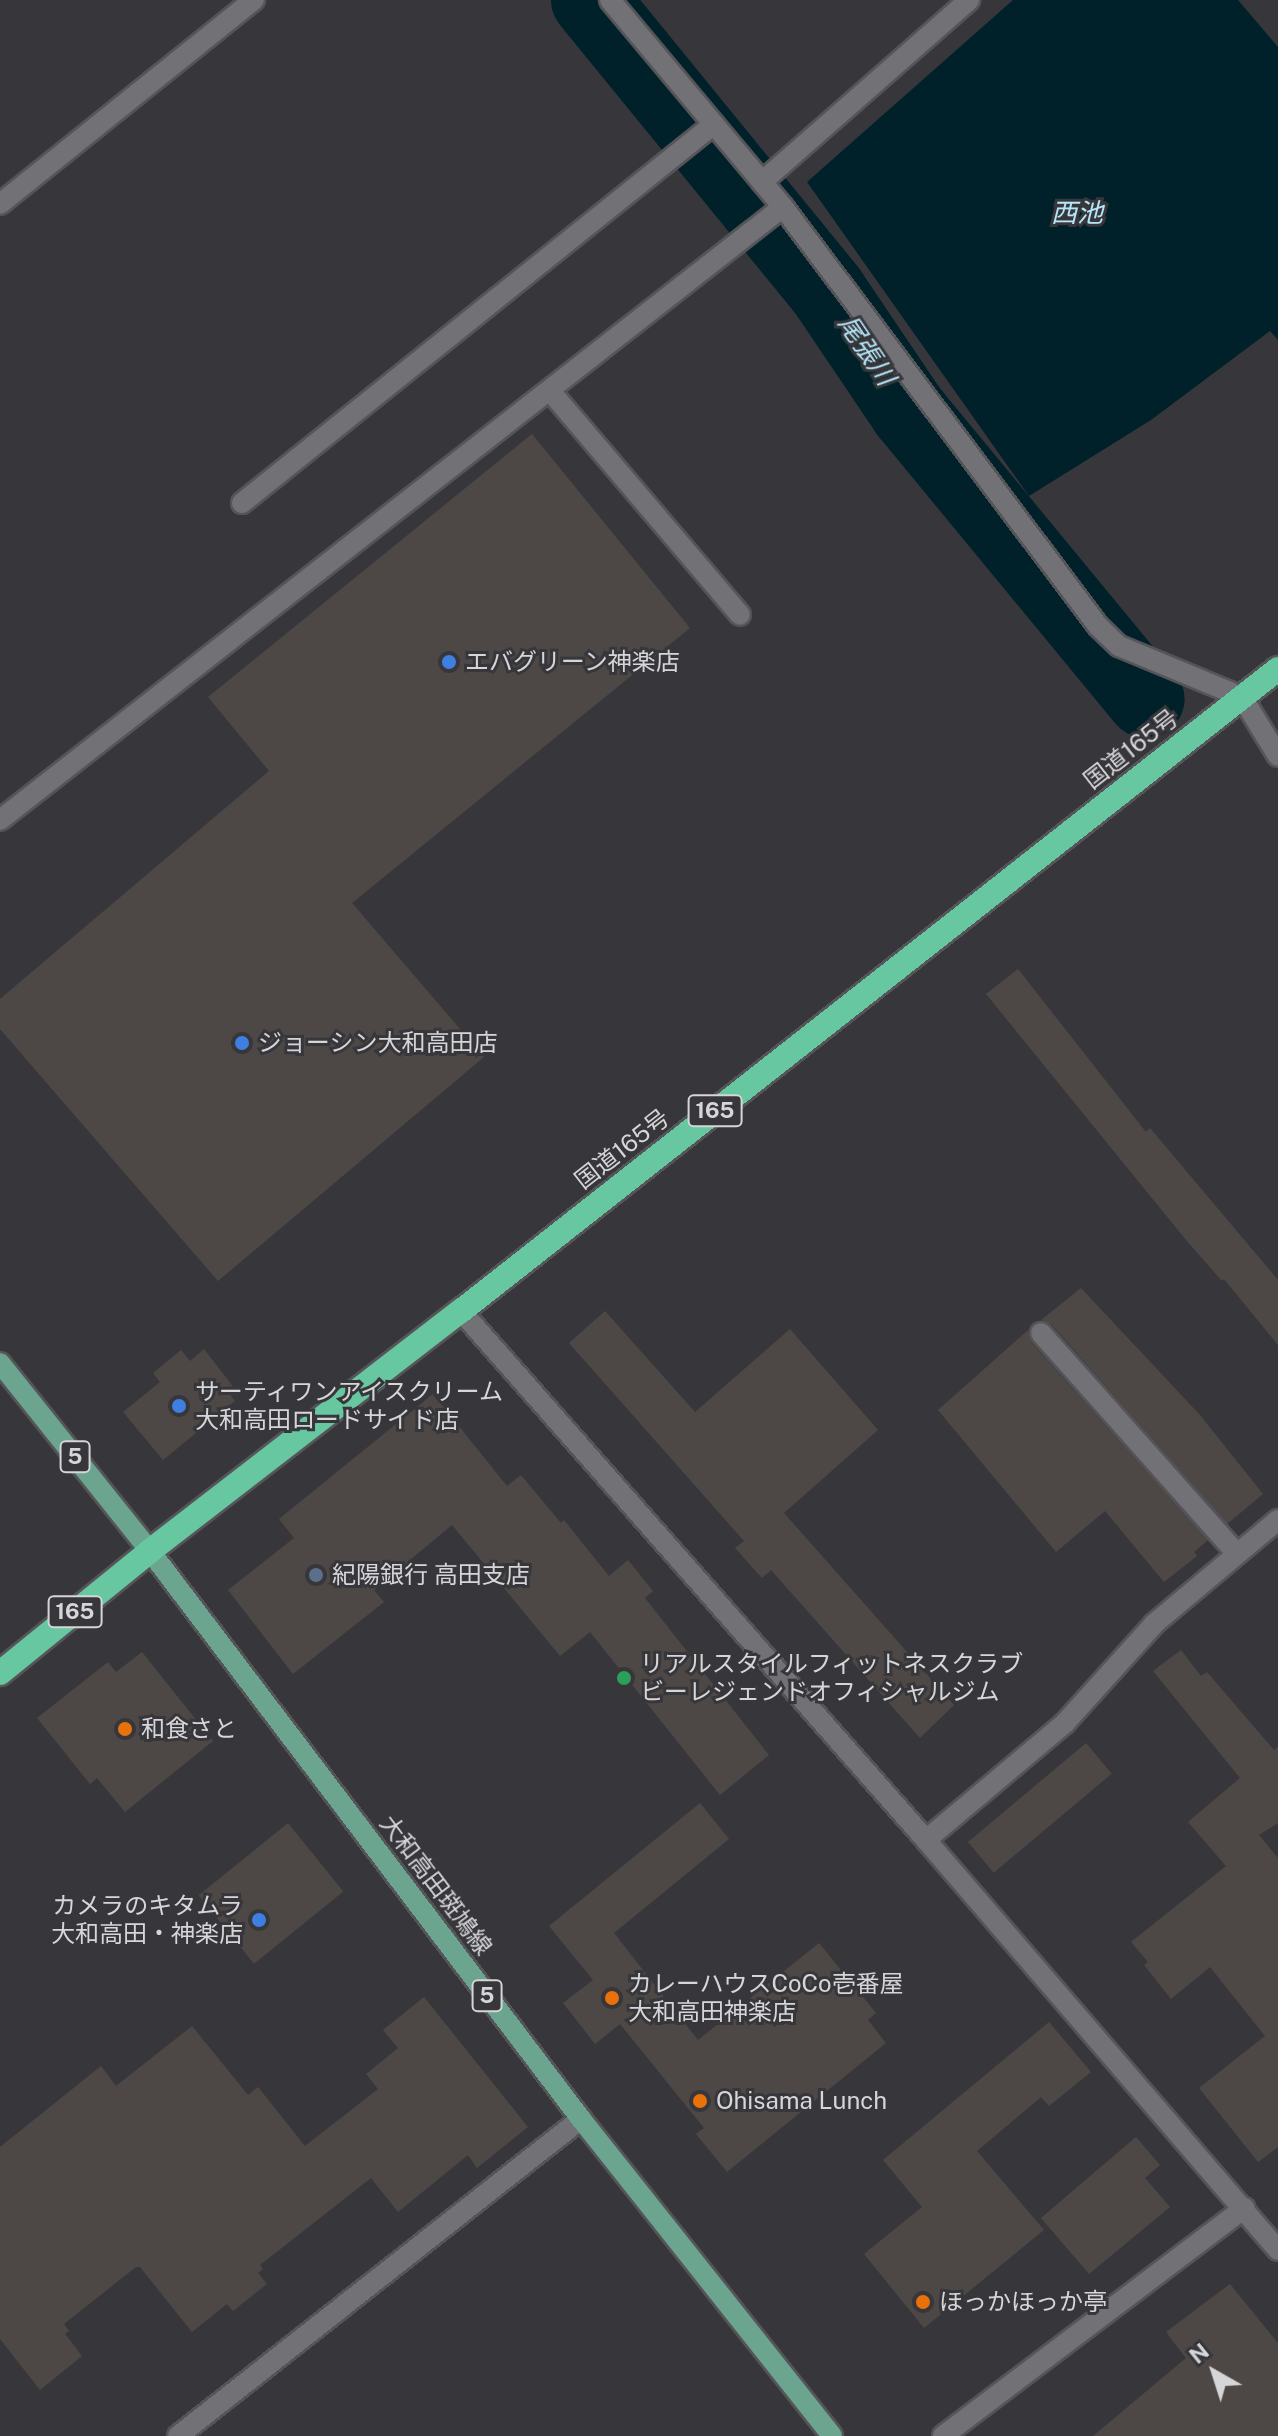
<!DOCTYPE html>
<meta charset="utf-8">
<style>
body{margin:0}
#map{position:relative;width:1278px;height:2436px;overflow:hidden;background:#37373b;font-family:"Public Sans","Noto Sans JP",sans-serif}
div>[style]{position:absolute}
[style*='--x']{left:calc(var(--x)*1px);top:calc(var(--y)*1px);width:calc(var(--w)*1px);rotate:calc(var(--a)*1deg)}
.water>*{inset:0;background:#00212a}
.river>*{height:78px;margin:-39px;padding:0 39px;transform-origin:39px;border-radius:39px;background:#00212a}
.building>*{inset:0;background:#4d4846;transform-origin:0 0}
.roads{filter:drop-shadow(2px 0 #555559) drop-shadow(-2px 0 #555559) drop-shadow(0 2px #555559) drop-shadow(0 -2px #555559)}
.minor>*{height:20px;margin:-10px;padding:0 10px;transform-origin:10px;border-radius:10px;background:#717176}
.major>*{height:20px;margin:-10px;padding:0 10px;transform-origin:10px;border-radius:10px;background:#6ba58f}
.highway>*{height:24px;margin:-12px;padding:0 12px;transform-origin:12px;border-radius:12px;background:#67c7a0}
.dots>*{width:22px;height:22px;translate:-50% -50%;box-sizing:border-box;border:4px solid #37373b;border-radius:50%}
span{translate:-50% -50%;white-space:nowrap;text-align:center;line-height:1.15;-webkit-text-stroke:6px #37373b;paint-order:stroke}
.shield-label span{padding:2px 6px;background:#37373b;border:2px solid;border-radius:6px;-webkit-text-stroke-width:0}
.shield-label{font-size:22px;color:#d6d5d8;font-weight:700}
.poi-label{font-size:24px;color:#d6d5d8}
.left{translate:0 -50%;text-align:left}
.right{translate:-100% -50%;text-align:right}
.street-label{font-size:24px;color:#d6d5d8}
.water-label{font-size:26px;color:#b5e7f9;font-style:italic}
.north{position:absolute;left:1174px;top:2332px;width:80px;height:80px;-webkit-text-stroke:6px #37373b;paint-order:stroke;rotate:321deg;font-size:22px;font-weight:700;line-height:32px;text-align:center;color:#d6d5d8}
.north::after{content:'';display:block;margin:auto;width:28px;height:36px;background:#d6d5d8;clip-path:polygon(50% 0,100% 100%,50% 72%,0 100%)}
</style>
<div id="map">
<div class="water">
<div style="clip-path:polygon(1013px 0,1238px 0,1278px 47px,1278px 340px,1270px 331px,1151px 420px,1029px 496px,807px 182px)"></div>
</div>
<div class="river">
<div style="--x:590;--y:0;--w:377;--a:50.8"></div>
<div style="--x:828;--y:292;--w:145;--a:56"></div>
<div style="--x:909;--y:412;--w:372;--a:50.5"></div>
</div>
<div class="building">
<div style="clip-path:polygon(532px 434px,690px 628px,352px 903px,484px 1057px,218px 1281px,0 1029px,0 999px,269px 771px,208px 697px)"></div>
<div style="clip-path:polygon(1018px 969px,1146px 1132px,1150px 1128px,1278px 1280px,1278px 1345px,1224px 1279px,1222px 1281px,1186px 1240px,986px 994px)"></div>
<div style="clip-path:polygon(1081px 1288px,1200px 1415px,1263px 1494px,1227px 1524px,1051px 1324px,1041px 1320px)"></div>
<div style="clip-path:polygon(605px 1311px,695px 1412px,790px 1329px,878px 1430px,784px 1513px,954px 1705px,920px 1738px,771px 1570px,762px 1578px,735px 1548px,744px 1541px,569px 1343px)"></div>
<div style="clip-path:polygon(1028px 1330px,1031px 1342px,1208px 1540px,1194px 1552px,1197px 1556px,1164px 1582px,1105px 1511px,1056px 1552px,938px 1410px)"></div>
<div style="clip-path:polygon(204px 1349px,234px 1388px,228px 1392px,235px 1401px,163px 1460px,123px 1412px,160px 1382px,153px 1373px,181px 1350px,190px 1361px)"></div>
<div style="clip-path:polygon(433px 1394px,507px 1486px,521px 1475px,561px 1523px,564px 1520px,609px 1576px,628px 1560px,653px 1591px,645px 1598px,769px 1755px,720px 1795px,590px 1632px,560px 1656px,452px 1525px,374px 1590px,384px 1602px,293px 1674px,228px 1590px,294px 1538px,279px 1519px)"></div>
<div style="clip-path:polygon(1181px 1650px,1201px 1676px,1207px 1672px,1274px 1750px,1278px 1747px,1278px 1823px,1259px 1835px,1278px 1858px,1278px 2147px,1258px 2162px,1199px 2088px,1265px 2036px,1210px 1967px,1171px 1999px,1144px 1965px,1148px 1962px,1131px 1942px,1226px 1866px,1188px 1822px,1240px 1778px,1153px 1671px)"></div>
<div style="clip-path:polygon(142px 1652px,213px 1741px,125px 1812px,97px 1778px,90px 1784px,37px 1718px,108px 1662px,116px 1672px)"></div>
<div style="left:1086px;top:1743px;width:40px;height:154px;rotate:50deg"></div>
<div style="clip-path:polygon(700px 1803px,729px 1839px,614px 1933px,698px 2040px,819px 1943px,876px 2013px,868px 2020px,886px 2043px,727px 2172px,696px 2134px,704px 2128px,620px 2024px,595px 2044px,563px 2003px,593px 1980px,549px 1926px)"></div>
<div style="left:288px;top:1823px;width:88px;height:115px;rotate:51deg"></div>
<div style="clip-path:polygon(424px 1997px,528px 2127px,477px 2168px,468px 2155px,398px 2212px,371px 2178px,260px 2265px,263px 2269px,258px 2273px,267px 2284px,233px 2311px,227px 2304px,192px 2332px,140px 2267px,136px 2267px,64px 2324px,69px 2331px,65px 2334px,82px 2356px,40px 2390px,0 2339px,0 2147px,101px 2066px,116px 2086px,192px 2026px,248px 2095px,258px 2087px,305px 2146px,378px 2089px,366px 2074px,398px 2048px,383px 2030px)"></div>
<div style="clip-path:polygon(1049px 2022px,1091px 2072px,1049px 2106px,1041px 2097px,977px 2151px,1044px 2230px,924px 2328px,864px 2254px,922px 2207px,883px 2160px)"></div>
<div style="clip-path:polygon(1136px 2137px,1160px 2165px,1145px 2178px,1170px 2207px,1089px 2274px,1041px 2218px)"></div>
<div style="clip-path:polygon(1230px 2284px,1278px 2343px,1278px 2436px,1093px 2436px,1186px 2358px,1166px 2332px)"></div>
</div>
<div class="roads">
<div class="minor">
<div style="--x:610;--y:0;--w:270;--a:50.1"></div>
<div style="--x:783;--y:207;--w:524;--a:53.06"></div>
<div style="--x:1098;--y:626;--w:29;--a:44"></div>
<div style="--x:1119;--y:646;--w:133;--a:22.5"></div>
<div style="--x:1242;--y:697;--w:69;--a:58.6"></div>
<div style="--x:762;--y:182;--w:276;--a:-41.3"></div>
<div style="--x:0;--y:204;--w:326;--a:-38.8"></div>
<div style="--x:551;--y:392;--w:292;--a:49.7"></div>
<div style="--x:242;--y:503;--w:605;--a:-38.76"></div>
<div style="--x:0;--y:820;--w:994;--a:-38.06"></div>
<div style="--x:461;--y:1311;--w:704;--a:48.68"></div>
<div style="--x:926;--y:1840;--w:540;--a:49.35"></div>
<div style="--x:1041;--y:1333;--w:295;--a:48.4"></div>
<div style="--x:926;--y:1840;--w:182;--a:-40.1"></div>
<div style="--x:1065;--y:1723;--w:133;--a:-48"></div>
<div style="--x:1154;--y:1624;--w:162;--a:-40"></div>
<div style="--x:178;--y:2436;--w:513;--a:-38.19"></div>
<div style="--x:943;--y:2436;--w:378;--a:-37.1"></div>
</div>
<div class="major">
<div style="--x:0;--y:1363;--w:241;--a:51.4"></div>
<div style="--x:150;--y:1551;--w:713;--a:52.81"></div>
<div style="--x:581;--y:2119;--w:404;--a:51.6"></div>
</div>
<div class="highway">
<div style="--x:0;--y:1673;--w:193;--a:-39.1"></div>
<div style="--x:150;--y:1551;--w:393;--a:-37.7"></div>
<div style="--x:461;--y:1311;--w:1039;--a:-38.16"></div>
</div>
</div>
<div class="dots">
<div style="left:449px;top:662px;background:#3f7fe0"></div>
<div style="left:242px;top:1043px;background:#3f7fe0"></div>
<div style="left:179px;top:1406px;background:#3f7fe0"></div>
<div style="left:316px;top:1575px;background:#5c6f8a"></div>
<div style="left:624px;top:1678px;background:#2e9e5b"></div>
<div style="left:125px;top:1729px;background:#e8710a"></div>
<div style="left:259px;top:1920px;background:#3f7fe0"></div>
<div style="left:612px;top:1998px;background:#e8710a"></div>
<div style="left:700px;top:2101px;background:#e8710a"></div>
<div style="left:923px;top:2302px;background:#e8710a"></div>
</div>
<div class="shield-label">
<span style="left:715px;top:1111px">165</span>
<span style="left:75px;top:1457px">5</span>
<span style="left:75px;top:1612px">165</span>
<span style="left:487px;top:1996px">5</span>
</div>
<div class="poi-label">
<span class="left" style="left:465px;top:662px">エバグリーン神楽店</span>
<span class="left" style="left:258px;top:1043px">ジョーシン大和高田店</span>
<span class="left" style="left:195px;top:1406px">サーティワンアイスクリーム<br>大和高田ロードサイド店</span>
<span class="left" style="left:332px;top:1575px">紀陽銀行 高田支店</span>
<span class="left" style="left:640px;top:1678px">リアルスタイルフィットネスクラブ<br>ビーレジェンドオフィシャルジム</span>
<span class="left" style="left:141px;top:1729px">和食さと</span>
<span class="right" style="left:243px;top:1920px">カメラのキタムラ<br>大和高田・神楽店</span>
<span class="left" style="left:628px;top:1998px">カレーハウスCoCo壱番屋<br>大和高田神楽店</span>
<span class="left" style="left:716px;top:2101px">Ohisama Lunch</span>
<span class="left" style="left:939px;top:2302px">ほっかほっか亭</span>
</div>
<div class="street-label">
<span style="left:1131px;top:749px;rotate:-38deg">国道165号</span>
<span style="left:622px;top:1149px;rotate:-38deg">国道165号</span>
<span style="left:436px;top:1885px;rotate:53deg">大和高田斑鳩線</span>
</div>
<div class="water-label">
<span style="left:1077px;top:213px">西池</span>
<span style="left:867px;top:350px;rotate:56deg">尾張川</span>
</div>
<div class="north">N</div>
</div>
